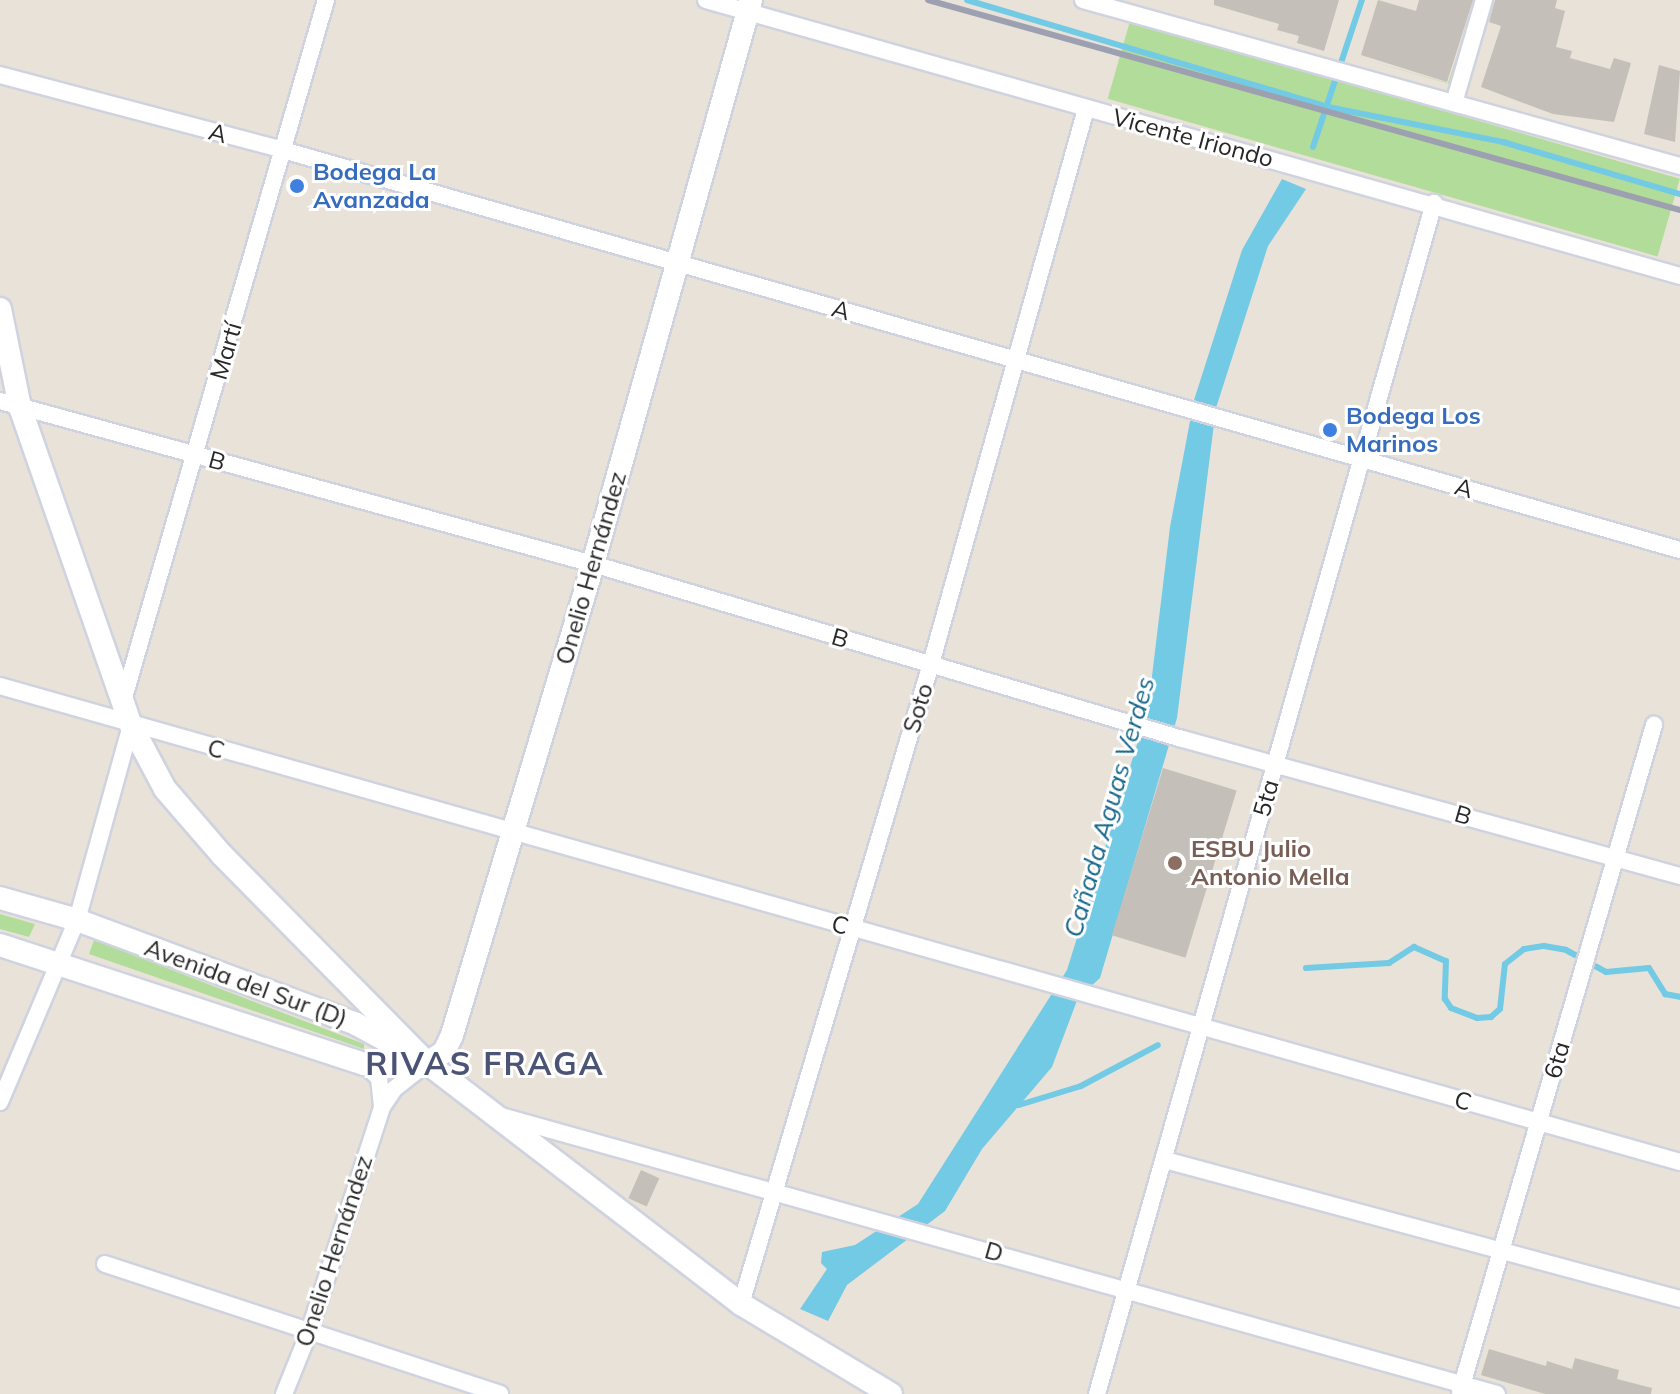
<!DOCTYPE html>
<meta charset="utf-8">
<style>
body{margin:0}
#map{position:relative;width:1680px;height:1394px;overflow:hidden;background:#e9e2d9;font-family:Mulish,sans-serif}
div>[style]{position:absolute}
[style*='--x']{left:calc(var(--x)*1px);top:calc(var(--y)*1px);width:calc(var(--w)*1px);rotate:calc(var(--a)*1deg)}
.green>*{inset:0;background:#b2dc99;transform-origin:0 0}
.water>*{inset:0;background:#73cae5}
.stream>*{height:6px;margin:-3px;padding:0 3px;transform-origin:3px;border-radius:3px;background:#73cae5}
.building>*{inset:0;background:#c4bfb9;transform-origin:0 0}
.roads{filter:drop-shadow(2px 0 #cfd3df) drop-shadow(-2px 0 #cfd3df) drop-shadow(0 2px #cfd3df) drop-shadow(0 -2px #cfd3df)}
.minor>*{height:16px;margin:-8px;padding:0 8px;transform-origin:8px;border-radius:8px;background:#fff}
.tertiary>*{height:22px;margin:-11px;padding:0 11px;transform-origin:11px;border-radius:11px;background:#fff}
.rail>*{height:6px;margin:-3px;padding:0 3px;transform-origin:3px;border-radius:3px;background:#9da0b0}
.dots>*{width:22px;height:22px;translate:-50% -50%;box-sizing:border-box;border:4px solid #fff;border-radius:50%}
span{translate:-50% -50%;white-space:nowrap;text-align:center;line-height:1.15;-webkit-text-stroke:6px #fff;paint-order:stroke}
.street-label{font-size:24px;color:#272727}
.shop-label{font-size:24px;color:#366cbe;font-weight:700}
.left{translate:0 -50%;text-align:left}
.education-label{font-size:24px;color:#785e54;font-weight:700}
.water-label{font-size:26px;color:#16678c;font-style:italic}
.district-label{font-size:32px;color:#4b5474;font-weight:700;letter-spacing:2px}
</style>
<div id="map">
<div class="green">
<div style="left:1130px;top:21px;width:572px;height:81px;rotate:16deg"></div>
<div style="clip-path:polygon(1466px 28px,1470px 29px,1453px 85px,1360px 58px,1448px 83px)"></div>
<div style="clip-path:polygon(0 914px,35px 924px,29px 937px,0 929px)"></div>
<div style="clip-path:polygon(94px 940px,364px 1044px,364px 1049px,89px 954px)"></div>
</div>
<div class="water">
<div style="clip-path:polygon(1282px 179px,1306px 189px,1268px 246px,1216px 408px,1177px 718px,1100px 978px,1078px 998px,1052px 1067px,982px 1149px,945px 1211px,847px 1285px,828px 1321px,800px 1309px,827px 1269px,821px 1263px,822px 1252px,855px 1245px,918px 1204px,1067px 970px,1148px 709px,1170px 527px,1194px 400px,1242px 250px)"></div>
</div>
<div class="stream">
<div style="--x:967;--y:0;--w:377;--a:16.5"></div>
<div style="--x:1328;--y:107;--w:178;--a:11.3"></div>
<div style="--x:1503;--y:142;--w:184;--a:16.4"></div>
<div style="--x:1313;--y:147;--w:155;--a:-71.6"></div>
<div style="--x:1306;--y:968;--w:83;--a:-3.4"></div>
<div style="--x:1389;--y:963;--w:30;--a:-33"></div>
<div style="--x:1414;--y:947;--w:35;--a:24"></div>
<div style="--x:1446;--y:961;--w:38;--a:92"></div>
<div style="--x:1445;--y:999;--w:11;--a:56"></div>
<div style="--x:1451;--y:1008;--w:28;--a:21"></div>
<div style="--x:1477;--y:1018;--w:14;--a:-4"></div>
<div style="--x:1491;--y:1017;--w:12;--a:-42"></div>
<div style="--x:1500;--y:1009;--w:45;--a:-83.7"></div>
<div style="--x:1505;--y:964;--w:24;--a:-38"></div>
<div style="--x:1524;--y:949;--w:20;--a:-9"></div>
<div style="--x:1544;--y:946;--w:22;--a:10"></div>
<div style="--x:1566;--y:950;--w:46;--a:28.8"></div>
<div style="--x:1606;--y:972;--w:43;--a:-5.3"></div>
<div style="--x:1649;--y:968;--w:31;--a:58"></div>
<div style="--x:1665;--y:994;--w:15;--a:11"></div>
<div style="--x:1019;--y:1105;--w:65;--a:-17"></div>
<div style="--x:1081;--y:1086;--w:87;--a:-28"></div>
</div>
<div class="building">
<div style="clip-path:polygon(1214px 0,1339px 0,1324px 51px,1297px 43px,1299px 36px,1277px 30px,1279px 24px,1214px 5px)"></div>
<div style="clip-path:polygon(1378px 0,1416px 11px,1419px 0,1473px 0,1447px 82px,1361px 55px)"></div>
<div style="clip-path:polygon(1495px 0,1557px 0,1555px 8px,1565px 11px,1556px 47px,1572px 51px,1570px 58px,1610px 69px,1614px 58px,1631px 63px,1614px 122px,1553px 114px,1481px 87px,1501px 26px,1489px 22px)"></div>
<div style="clip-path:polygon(1659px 65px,1680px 71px,1675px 142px,1644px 134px)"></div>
<div style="left:1163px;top:768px;width:77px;height:175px;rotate:17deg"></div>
<div style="left:641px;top:1170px;width:20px;height:31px;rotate:24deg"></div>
<div style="clip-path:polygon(1489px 1349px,1546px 1366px,1547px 1361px,1572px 1369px,1575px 1358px,1619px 1370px,1617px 1379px,1652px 1388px,1651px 1394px,1545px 1394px,1481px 1375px)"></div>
</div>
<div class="roads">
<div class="minor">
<div style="--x:706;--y:0;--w:1012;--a:15.82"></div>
<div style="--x:1083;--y:0;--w:620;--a:15.54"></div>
<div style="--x:0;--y:75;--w:293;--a:14.8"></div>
<div style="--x:283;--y:150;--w:1453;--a:15.98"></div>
<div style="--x:1454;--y:103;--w:107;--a:-73.8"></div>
<div style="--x:0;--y:401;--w:615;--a:15.37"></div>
<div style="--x:593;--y:564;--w:611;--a:16.54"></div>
<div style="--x:1179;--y:738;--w:520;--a:15.4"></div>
<div style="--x:0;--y:686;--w:1746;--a:15.82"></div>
<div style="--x:123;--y:701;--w:730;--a:-73.85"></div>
<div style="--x:364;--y:1064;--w:21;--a:43"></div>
<div style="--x:379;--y:1078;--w:29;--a:84"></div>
<div style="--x:0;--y:1102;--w:198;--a:-67.1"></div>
<div style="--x:77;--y:920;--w:202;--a:-74.5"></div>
<div style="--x:501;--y:1116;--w:1034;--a:15.6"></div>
<div style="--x:1165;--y:1160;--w:533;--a:15.1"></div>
<div style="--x:105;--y:1264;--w:416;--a:18.2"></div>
<div style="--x:741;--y:1304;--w:668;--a:-73.47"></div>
<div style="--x:931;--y:664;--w:576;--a:-74.4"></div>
<div style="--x:1460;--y:1392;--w:695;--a:-73.78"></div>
<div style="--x:284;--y:1394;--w:67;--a:-68"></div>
<div style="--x:309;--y:1332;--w:237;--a:-72"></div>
<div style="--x:382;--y:1107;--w:22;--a:-56"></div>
<div style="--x:394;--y:1089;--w:42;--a:-38.2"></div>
<div style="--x:1097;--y:1394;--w:1238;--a:-74.2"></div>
</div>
<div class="tertiary">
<div style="--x:0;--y:309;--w:100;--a:78.5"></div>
<div style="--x:20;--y:407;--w:337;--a:70.8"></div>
<div style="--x:131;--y:725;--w:72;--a:62"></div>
<div style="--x:165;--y:789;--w:87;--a:49.2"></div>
<div style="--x:222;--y:855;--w:292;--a:45.4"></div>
<div style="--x:427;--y:1063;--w:396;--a:37.5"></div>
<div style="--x:741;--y:1304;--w:175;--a:31"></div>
<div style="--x:0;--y:898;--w:80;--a:15.9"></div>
<div style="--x:77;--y:920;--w:298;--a:20.4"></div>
<div style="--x:356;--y:1024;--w:52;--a:28.5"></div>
<div style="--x:0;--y:945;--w:383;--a:18.1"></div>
<div style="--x:364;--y:1064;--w:60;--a:-1"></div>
<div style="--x:427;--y:1063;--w:20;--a:-33"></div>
<div style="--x:444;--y:1052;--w:19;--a:-65"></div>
<div style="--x:452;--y:1035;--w:492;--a:-73.3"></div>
<div style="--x:593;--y:564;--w:586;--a:-74.35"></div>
</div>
</div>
<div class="rail">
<div style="--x:928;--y:0;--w:781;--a:15.6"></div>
</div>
<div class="dots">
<div style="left:297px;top:186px;background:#3f7fe0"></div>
<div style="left:1330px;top:430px;background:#3f7fe0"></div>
<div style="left:1175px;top:863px;background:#8d6e63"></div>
</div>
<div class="street-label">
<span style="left:218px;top:133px;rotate:15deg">A</span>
<span style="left:1193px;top:138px;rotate:15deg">Vicente Iriondo</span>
<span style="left:841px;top:310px;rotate:16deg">A</span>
<span style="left:226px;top:351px;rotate:-74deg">Martí</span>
<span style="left:217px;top:461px;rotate:15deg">B</span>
<span style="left:1464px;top:488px;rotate:16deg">A</span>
<span style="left:591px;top:568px;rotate:-74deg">Onelio Hernández</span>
<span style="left:840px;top:638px;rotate:16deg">B</span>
<span style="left:918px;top:708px;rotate:-73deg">Soto</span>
<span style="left:216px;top:749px;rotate:16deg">C</span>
<span style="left:1266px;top:798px;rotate:-74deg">5ta</span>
<span style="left:1463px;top:815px;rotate:16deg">B</span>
<span style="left:840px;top:925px;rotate:15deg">C</span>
<span style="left:246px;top:983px;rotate:20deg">Avenida del Sur (D)</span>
<span style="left:1557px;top:1060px;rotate:-74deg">6ta</span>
<span style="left:1463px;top:1101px;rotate:16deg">C</span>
<span style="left:334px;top:1251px;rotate:-72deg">Onelio Hernández</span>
<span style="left:994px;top:1252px;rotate:16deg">D</span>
</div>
<div class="shop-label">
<span class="left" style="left:313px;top:186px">Bodega La<br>Avanzada</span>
<span class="left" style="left:1346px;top:430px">Bodega Los<br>Marinos</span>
</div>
<div class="education-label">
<span class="left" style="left:1191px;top:863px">ESBU Julio<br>Antonio Mella</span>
</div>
<div class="water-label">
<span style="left:1109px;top:807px;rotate:-74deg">Cañada Aguas Verdes</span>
</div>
<div class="district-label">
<span style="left:485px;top:1063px">RIVAS FRAGA</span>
</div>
</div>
